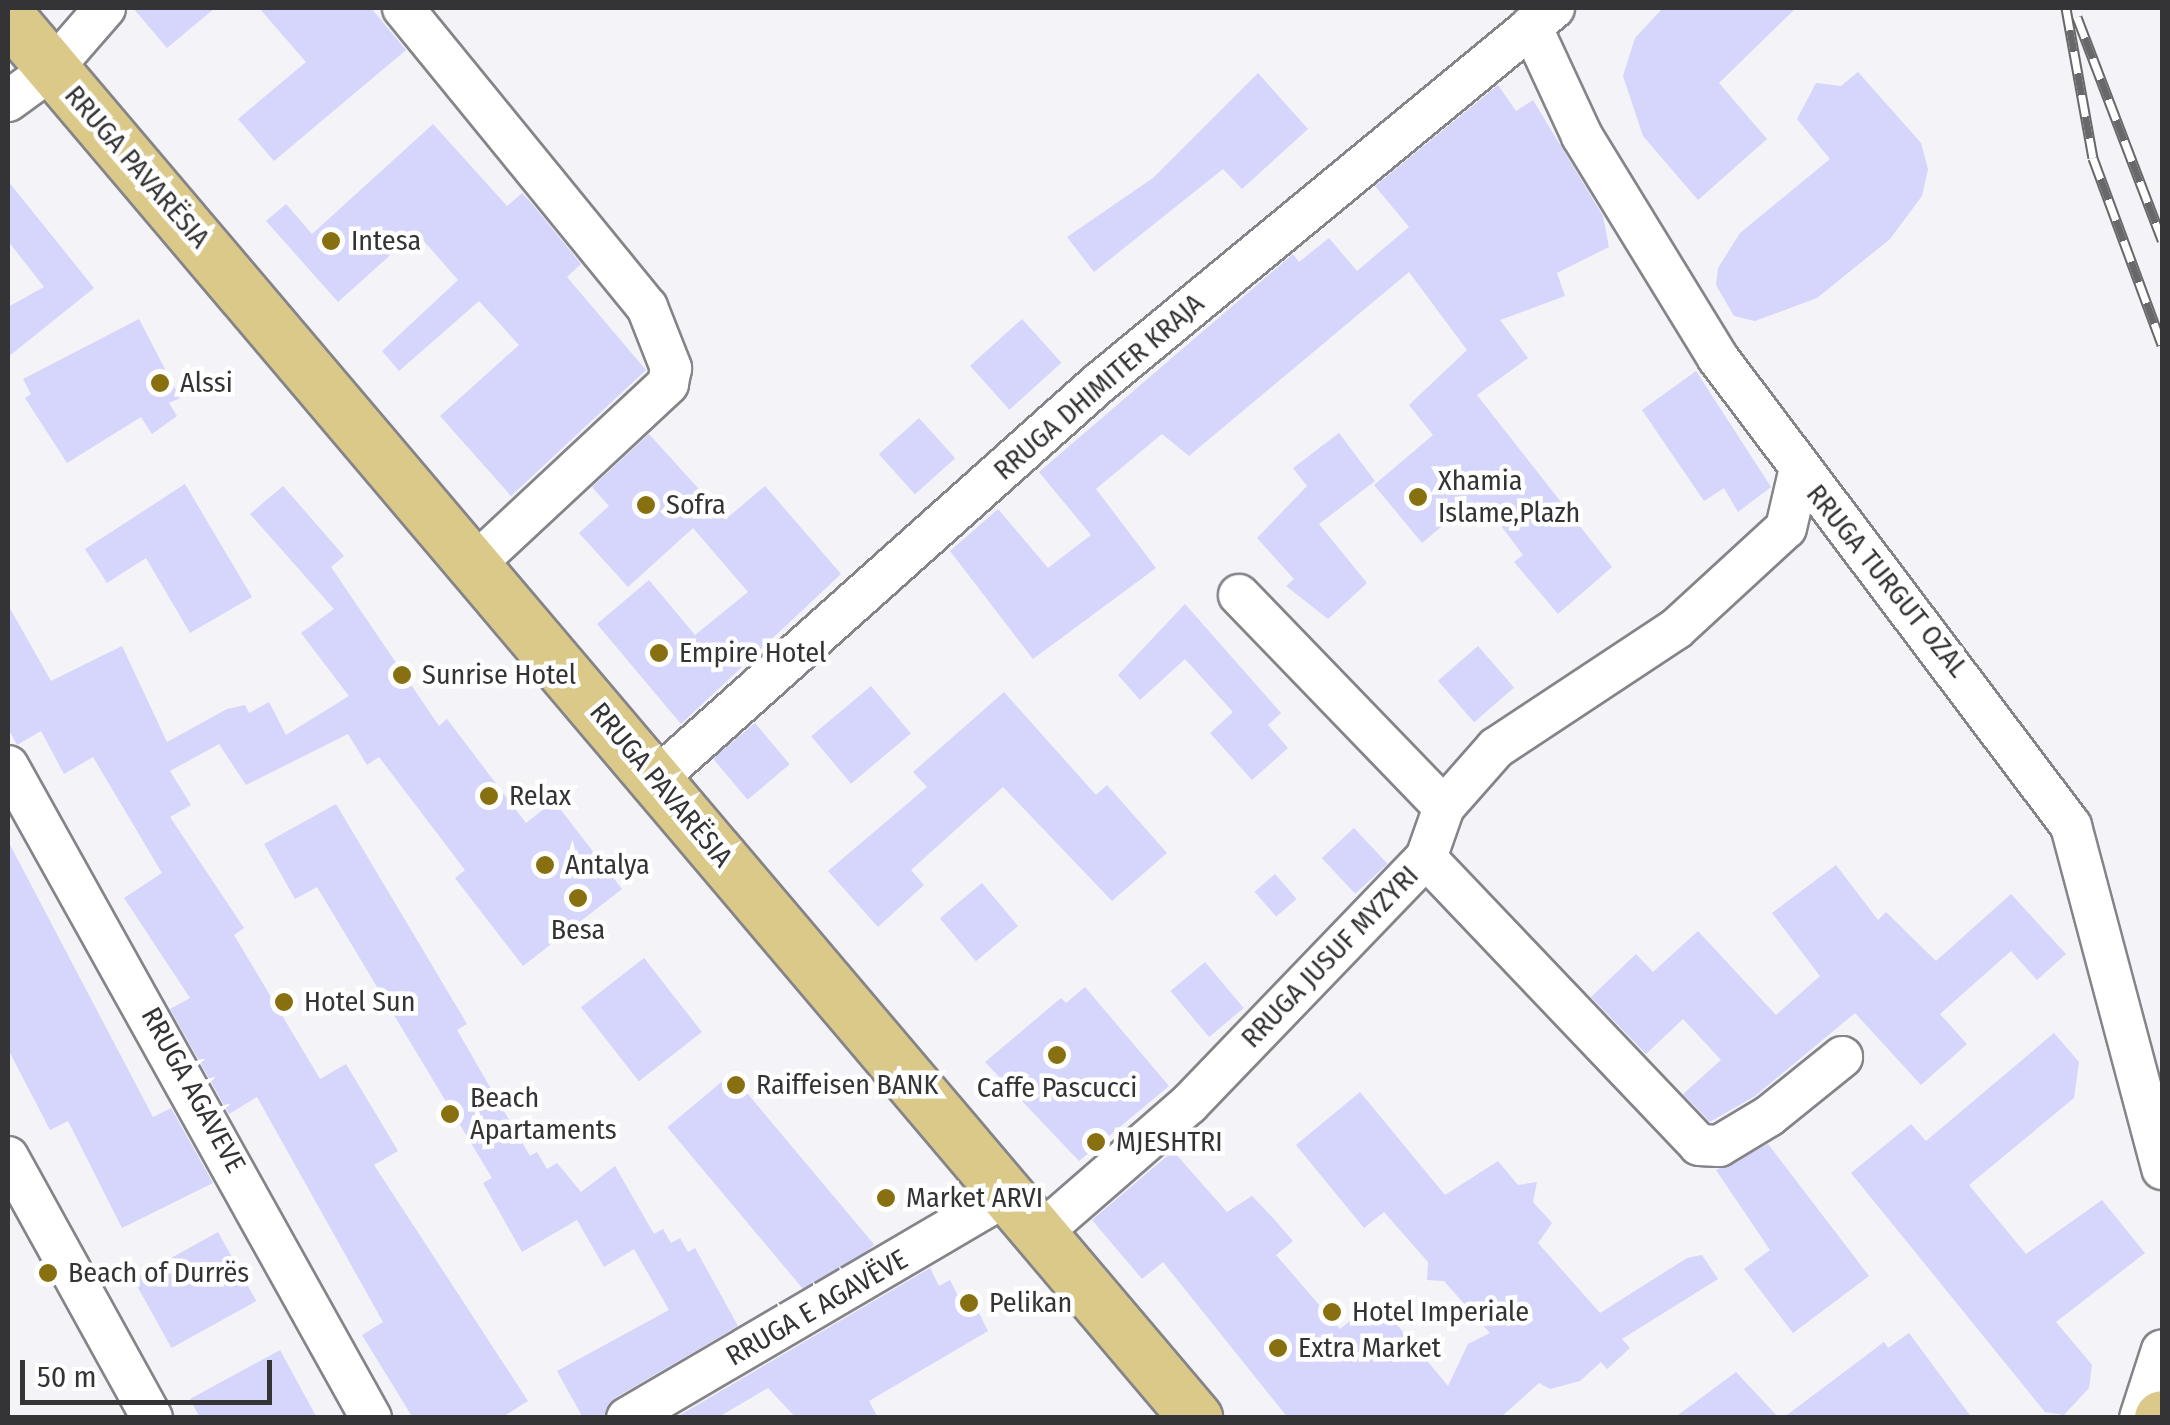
<!DOCTYPE html>
<meta charset="utf-8">
<style>
body{margin:0}
#map{position:relative;width:2170px;height:1425px;overflow:hidden;background:#f3f3f8;font-family:"Fira Sans Condensed",sans-serif}
div>[style]{position:absolute}
[style*='--x']{left:calc(var(--x)*1px);top:calc(var(--y)*1px);width:calc(var(--w)*1px);rotate:calc(var(--a)*1deg)}
.building>*{inset:0;background:#d6d5fc;transform-origin:0 0}
.roads{filter:drop-shadow(2px 0 #848489) drop-shadow(-2px 0 #848489) drop-shadow(0 2px #848489) drop-shadow(0 -2px #848489)}
.minor>*{height:40px;margin:-20px;padding:0 20px;transform-origin:20px;border-radius:20px;background:#fff}
.major>*{height:52px;margin:-26px;padding:0 26px;transform-origin:26px;border-radius:26px;background:#dbc98a}
.rail>*{height:11px;margin-top:-5.5px;transform-origin:0;background:repeating-linear-gradient(90deg,#fff 0 22px,#68686a 0 44px);box-sizing:border-box;border-block:2px solid #68686a}
.dots>*{width:28px;height:28px;translate:-50% -50%;box-sizing:border-box;border:5px solid #fff;border-radius:50%}
span{translate:-50% -50%;white-space:nowrap;text-align:center;line-height:1.15;-webkit-text-stroke:9px #fff;paint-order:stroke}
.street-label{font-size:28px;color:#343436}
.poi-label{font-size:28px;color:#343436}
.left{translate:0 -50%;text-align:left}
.frame{position:absolute;inset:0;border:10px solid #343436;pointer-events:none}
.scale{position:absolute;left:20px;top:1360px;width:252px;height:45px;box-sizing:border-box;border:5px solid #343436;border-top:0;padding-left:12px;font-size:30px;line-height:35px;white-space:nowrap;color:#343436;-webkit-text-stroke:8px #fff;paint-order:stroke}
</style>
<div id="map">
<div class="building">
<div style="clip-path:polygon(133px 8px,215px 8px,167px 48px)"></div>
<div style="clip-path:polygon(259px 8px,371px 8px,406px 50px,274px 161px,238px 119px,306px 62px)"></div>
<div style="clip-path:polygon(1663px 8px,1796px 8px,1719px 83px,1767px 139px,1698px 200px,1643px 136px,1623px 76px,1635px 38px)"></div>
<div style="clip-path:polygon(1858px 72px,1921px 143px,1928px 169px,1922px 196px,1890px 239px,1817px 298px,1755px 321px,1734px 316px,1716px 285px,1718px 268px,1740px 233px,1830px 159px,1797px 119px,1816px 83px,1841px 86px)"></div>
<div style="clip-path:polygon(1258px 73px,1308px 129px,1242px 189px,1223px 169px,1094px 272px,1067px 237px,1153px 178px)"></div>
<div style="clip-path:polygon(1498px 85px,1516px 111px,1533px 100px,1603px 216px,1609px 247px,1557px 273px,1565px 296px,1500px 320px,1528px 358px,1477px 395px,1612px 567px,1558px 614px,1514px 562px,1523px 555px,1487px 507px,1474px 516px,1466px 506px,1422px 543px,1374px 485px,1433px 435px,1409px 405px,1467px 350px,1409px 272px,1189px 456px,1162px 434px,1096px 489px,1156px 568px,1033px 659px,950px 551px,998px 509px,1048px 568px,1091px 535px,1039px 472px,1293px 254px,1299px 262px,1329px 238px,1357px 271px,1409px 227px,1375px 186px)"></div>
<div style="clip-path:polygon(433px 124px,507px 206px,522px 193px,533px 205px,581px 264px,567px 277px,646px 370px,511px 496px,440px 416px,519px 345px,479px 301px,399px 371px,382px 351px,458px 280px,416px 232px,338px 302px,266px 221px,286px 204px,312px 234px)"></div>
<div style="clip-path:polygon(8px 181px,94px 288px,8px 357px,8px 307px,44px 287px,8px 241px)"></div>
<div style="clip-path:polygon(139px 319px,180px 398px,169px 403px,177px 416px,152px 434px,141px 417px,67px 463px,25px 398px,31px 394px,23px 379px)"></div>
<div style="left:1022px;top:319px;width:59px;height:70px;rotate:48deg"></div>
<div style="clip-path:polygon(1696px 371px,1771px 487px,1738px 512px,1724px 488px,1704px 501px,1642px 410px)"></div>
<div style="left:919px;top:418px;width:54px;height:54px;rotate:48deg"></div>
<div style="clip-path:polygon(1339px 433px,1375px 481px,1319px 524px,1367px 583px,1328px 619px,1286px 586px,1294px 579px,1257px 538px,1307px 486px,1293px 468px)"></div>
<div style="clip-path:polygon(649px 434px,726px 519px,765px 486px,841px 574px,681px 724px,597px 624px,649px 580px,695px 635px,748px 592px,693px 528px,628px 587px,579px 533px,609px 506px,592px 487px)"></div>
<div style="clip-path:polygon(185px 484px,252px 597px,190px 633px,146px 558px,107px 583px,85px 549px)"></div>
<div style="clip-path:polygon(283px 486px,344px 556px,331px 567px,439px 726px,447px 719px,526px 823px,554px 801px,622px 889px,523px 966px,455px 878px,465px 870px,379px 757px,367px 765px,348px 734px,246px 785px,219px 744px,170px 771px,191px 805px,170px 817px,244px 928px,234px 935px,320px 1079px,346px 1064px,398px 1151px,374px 1165px,528px 1401px,501px 1418px,413px 1418px,362px 1335px,383px 1322px,257px 1097px,229px 1114px,170px 1009px,190px 998px,124px 898px,162px 873px,93px 757px,64px 774px,41px 731px,17px 745px,8px 728px,8px 605px,51px 681px,122px 646px,167px 742px,227px 709px,245px 705px,249px 713px,269px 702px,286px 735px,349px 696px,301px 633px,334px 609px,250px 514px)"></div>
<div style="clip-path:polygon(1185px 604px,1281px 713px,1268px 725px,1288px 748px,1252px 780px,1210px 733px,1233px 712px,1185px 659px,1140px 700px,1118px 675px)"></div>
<div style="left:1478px;top:646px;width:55px;height:53px;rotate:49deg"></div>
<div style="left:871px;top:686px;width:62px;height:78px;rotate:50deg"></div>
<div style="clip-path:polygon(1004px 692px,1096px 795px,1107px 785px,1167px 853px,1112px 901px,1003px 787px,911px 870px,924px 885px,878px 927px,828px 871px,927px 787px,913px 772px)"></div>
<div style="left:755px;top:723px;width:54px;height:55px;rotate:50deg"></div>
<div style="clip-path:polygon(336px 804px,467px 1024px,457px 1030px,530px 1156px,537px 1152px,547px 1169px,557px 1163px,581px 1192px,615px 1166px,654px 1234px,663px 1229px,671px 1243px,680px 1238px,688px 1252px,695px 1248px,738px 1326px,615px 1398px,603px 1418px,583px 1418px,557px 1371px,669px 1310px,634px 1249px,604px 1267px,577px 1220px,522px 1252px,483px 1183px,492px 1178px,317px 887px,295px 899px,264px 844px)"></div>
<div style="left:1354px;top:828px;width:49px;height:44px;rotate:47deg"></div>
<div style="clip-path:polygon(8px 841px,153px 1117px,171px 1108px,213px 1183px,122px 1228px,68px 1121px,50px 1130px,8px 1049px)"></div>
<div style="clip-path:polygon(1836px 865px,1878px 920px,1886px 912px,1936px 961px,2011px 894px,2066px 954px,2037px 980px,2011px 951px,1940px 1014px,1967px 1044px,1921px 1085px,1855px 1013px,1755px 1096px,1710px 1122px,1683px 1094px,1721px 1060px,1683px 1019px,1646px 1054px,1591px 997px,1636px 954px,1653px 972px,1698px 931px,1776px 1015px,1820px 976px,1772px 913px)"></div>
<div style="left:1275px;top:874px;width:33px;height:27px;rotate:49deg"></div>
<div style="left:982px;top:883px;width:56px;height:55px;rotate:50deg"></div>
<div style="left:644px;top:958px;width:94px;height:80px;rotate:52deg"></div>
<div style="left:1205px;top:962px;width:60px;height:45px;rotate:50deg"></div>
<div style="clip-path:polygon(1085px 987px,1169px 1086px,1079px 1161px,985px 1062px,1061px 998px,1066px 1003px)"></div>
<div style="clip-path:polygon(2054px 1033px,2079px 1062px,2074px 1098px,1969px 1185px,2026px 1254px,2102px 1200px,2145px 1253px,2056px 1322px,2092px 1365px,2089px 1388px,2064px 1415px,2045px 1412px,1851px 1173px,1911px 1124px,1926px 1141px)"></div>
<div style="left:731px;top:1074px;width:223px;height:83px;rotate:50deg"></div>
<div style="clip-path:polygon(1360px 1092px,1445px 1195px,1498px 1161px,1518px 1185px,1537px 1182px,1533px 1202px,1552px 1223px,1538px 1243px,1600px 1313px,1687px 1258px,1702px 1255px,1718px 1279px,1622px 1339px,1630px 1348px,1607px 1369px,1601px 1362px,1580px 1381px,1550px 1389px,1539px 1383px,1500px 1418px,1288px 1418px,1163px 1262px,1142px 1279px,1092px 1220px,1173px 1151px,1227px 1212px,1252px 1196px,1274px 1219px,1293px 1241px,1276px 1255px,1340px 1329px,1371px 1304px,1384px 1309px,1448px 1386px,1468px 1344px,1490px 1333px,1444px 1281px,1427px 1280px,1428px 1262px,1384px 1212px,1364px 1228px,1296px 1145px)"></div>
<div style="clip-path:polygon(1768px 1144px,1869px 1276px,1793px 1333px,1744px 1269px,1770px 1250px,1716px 1170px)"></div>
<div style="left:218px;top:1232px;width:79px;height:97px;rotate:61deg"></div>
<div style="clip-path:polygon(930px 1268px,939px 1286px,950px 1280px,965px 1310px,975px 1305px,988px 1331px,869px 1401px,878px 1418px,796px 1418px,768px 1388px,717px 1418px,675px 1418px)"></div>
<div style="clip-path:polygon(1909px 1333px,1972px 1418px,1783px 1418px,1884px 1342px,1888px 1348px)"></div>
<div style="clip-path:polygon(280px 1350px,317px 1418px,200px 1418px,190px 1399px)"></div>
<div style="clip-path:polygon(1736px 1372px,1779px 1418px,1674px 1418px)"></div>
</div>
<div class="roads">
<div class="minor">
<div style="--x:403;--y:8;--w:386;--a:50.8"></div>
<div style="--x:647;--y:307;--w:66;--a:68.5"></div>
<div style="--x:671;--y:368;--w:16;--a:101"></div>
<div style="--x:668;--y:384;--w:262;--a:137"></div>
<div style="--x:1531;--y:26;--w:121;--a:65.1"></div>
<div style="--x:1582;--y:136;--w:260;--a:58.5"></div>
<div style="--x:1718;--y:358;--w:586;--a:52.97"></div>
<div style="--x:2071;--y:826;--w:355;--a:75.1"></div>
<div style="--x:8;--y:101;--w:54;--a:-36"></div>
<div style="--x:52;--y:69;--w:81;--a:-49"></div>
<div style="--x:1239;--y:595;--w:295;--a:46"></div>
<div style="--x:8;--y:766;--w:746;--a:60.89"></div>
<div style="--x:656;--y:779;--w:593;--a:-41.79"></div>
<div style="--x:1098;--y:384;--w:591;--a:-39.51"></div>
<div style="--x:1426;--y:858;--w:396;--a:46.4"></div>
<div style="--x:1699;--y:1145;--w:20;--a:3"></div>
<div style="--x:1719;--y:1146;--w:58;--a:-31"></div>
<div style="--x:1769;--y:1116;--w:94;--a:-38.9"></div>
<div style="--x:8;--y:1157;--w:298;--a:61.1"></div>
<div style="--x:1044;--y:1230;--w:192;--a:-41"></div>
<div style="--x:1189;--y:1104;--w:342;--a:-46.1"></div>
<div style="--x:1426;--y:858;--w:54;--a:-70.6"></div>
<div style="--x:1444;--y:807;--w:79;--a:-48.6"></div>
<div style="--x:1496;--y:748;--w:216;--a:-33.5"></div>
<div style="--x:1676;--y:629;--w:149;--a:-42.6"></div>
<div style="--x:1786;--y:528;--w:57;--a:-76.9"></div>
<div style="--x:627;--y:1418;--w:439;--a:-30.4"></div>
<div style="--x:2140;--y:1418;--w:71;--a:-72.1"></div>
</div>
<div class="major">
<div style="--x:8;--y:16;--w:1838;--a:49.72"></div>
<div style="--x:2161;--y:1418;--w:1;--a:-45"></div>
</div>
</div>
<div class="rail">
<div style="--x:2066;--y:8;--w:152;--a:79.8"></div>
<div style="--x:2093;--y:158;--w:199;--a:69.7"></div>
<div style="--x:2077;--y:17;--w:239;--a:69.1"></div>
</div>
<div class="dots">
<div style="left:331px;top:241px;background:#887010"></div>
<div style="left:160px;top:383px;background:#887010"></div>
<div style="left:1418px;top:497px;background:#887010"></div>
<div style="left:646px;top:505px;background:#887010"></div>
<div style="left:659px;top:653px;background:#887010"></div>
<div style="left:402px;top:675px;background:#887010"></div>
<div style="left:489px;top:796px;background:#887010"></div>
<div style="left:545px;top:865px;background:#887010"></div>
<div style="left:578px;top:898px;background:#887010"></div>
<div style="left:284px;top:1002px;background:#887010"></div>
<div style="left:1057px;top:1055px;background:#887010"></div>
<div style="left:736px;top:1085px;background:#887010"></div>
<div style="left:450px;top:1114px;background:#887010"></div>
<div style="left:1096px;top:1142px;background:#887010"></div>
<div style="left:886px;top:1198px;background:#887010"></div>
<div style="left:48px;top:1273px;background:#887010"></div>
<div style="left:969px;top:1303px;background:#887010"></div>
<div style="left:1332px;top:1312px;background:#887010"></div>
<div style="left:1278px;top:1348px;background:#887010"></div>
</div>
<div class="street-label">
<span style="left:137px;top:167px;rotate:49deg">RRUGA PAVARËSIA</span>
<span style="left:1099px;top:387px;rotate:-41deg">RRUGA DHIMITER KRAJA</span>
<span style="left:1887px;top:581px;rotate:51deg">RRUGA TURGUT OZAL</span>
<span style="left:661px;top:785px;rotate:50deg">RRUGA PAVARËSIA</span>
<span style="left:1330px;top:957px;rotate:-46deg">RRUGA JUSUF MYZYRI</span>
<span style="left:193px;top:1090px;rotate:61deg">RRUGA AGAVEVE</span>
<span style="left:817px;top:1308px;rotate:-30deg">RRUGA E AGAVËVE</span>
</div>
<div class="poi-label">
<span class="left" style="left:351px;top:241px">Intesa</span>
<span class="left" style="left:180px;top:383px">Alssi</span>
<span class="left" style="left:1438px;top:497px">Xhamia<br>Islame,Plazh</span>
<span class="left" style="left:666px;top:505px">Sofra</span>
<span class="left" style="left:679px;top:653px">Empire Hotel</span>
<span class="left" style="left:422px;top:675px">Sunrise Hotel</span>
<span class="left" style="left:509px;top:796px">Relax</span>
<span class="left" style="left:565px;top:865px">Antalya</span>
<span style="left:578px;top:930px">Besa</span>
<span class="left" style="left:304px;top:1002px">Hotel Sun</span>
<span class="left" style="left:756px;top:1085px">Raiffeisen BANK</span>
<span style="left:1057px;top:1088px">Caffe Pascucci</span>
<span class="left" style="left:470px;top:1114px">Beach<br>Apartaments</span>
<span class="left" style="left:1116px;top:1142px">MJESHTRI</span>
<span class="left" style="left:906px;top:1198px">Market ARVI</span>
<span class="left" style="left:68px;top:1273px">Beach of Durrës</span>
<span class="left" style="left:989px;top:1303px">Pelikan</span>
<span class="left" style="left:1352px;top:1312px">Hotel Imperiale</span>
<span class="left" style="left:1298px;top:1348px">Extra Market</span>
</div>
<div class="frame"></div>
<div class="scale">50 m</div>
</div>
